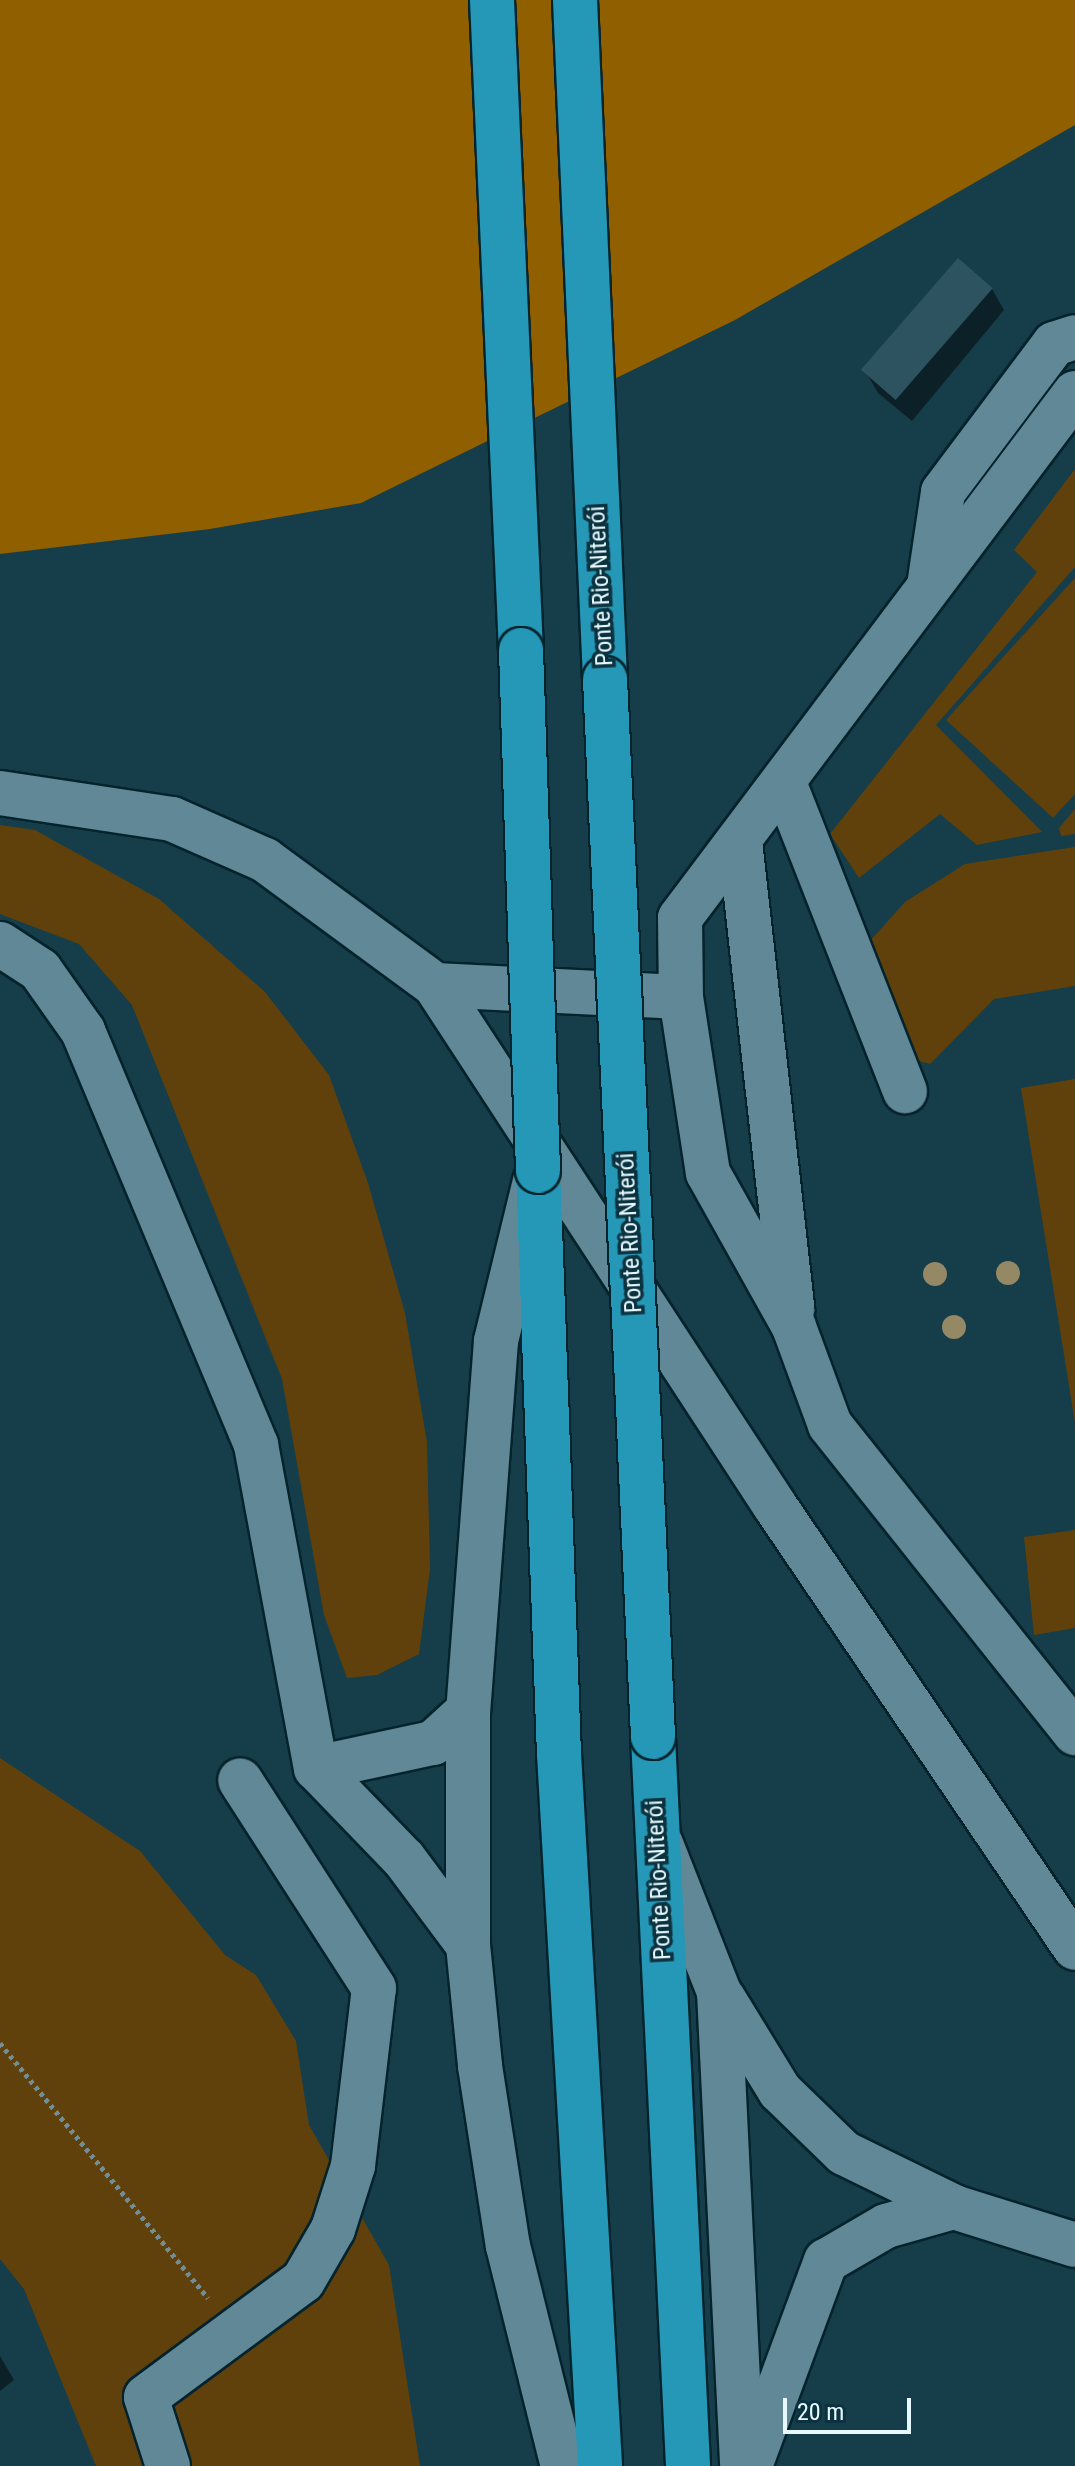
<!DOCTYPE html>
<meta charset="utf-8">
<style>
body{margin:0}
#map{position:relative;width:1075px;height:2466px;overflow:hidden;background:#163d4a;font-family:"Roboto Condensed",sans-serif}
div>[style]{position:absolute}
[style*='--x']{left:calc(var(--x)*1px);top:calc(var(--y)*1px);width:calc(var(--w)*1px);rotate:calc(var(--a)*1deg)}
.green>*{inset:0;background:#61410b}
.water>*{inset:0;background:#905f00}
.shadow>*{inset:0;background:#0007}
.building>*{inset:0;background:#2d5360;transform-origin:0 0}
.path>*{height:5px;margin-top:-2.5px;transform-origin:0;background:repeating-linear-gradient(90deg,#718e98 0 4px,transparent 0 8px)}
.roads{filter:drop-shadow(2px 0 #05232c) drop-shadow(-2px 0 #05232c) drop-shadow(0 2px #05232c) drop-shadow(0 -2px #05232c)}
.minor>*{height:44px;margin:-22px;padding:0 22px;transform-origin:22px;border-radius:22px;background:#608896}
.highway>*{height:44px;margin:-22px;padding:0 22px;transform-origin:22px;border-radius:22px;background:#2598b8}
.bridges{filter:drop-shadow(2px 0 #05232c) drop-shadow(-2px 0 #05232c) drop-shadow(0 2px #05232c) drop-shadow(0 -2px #05232c)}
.highway-bridge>*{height:44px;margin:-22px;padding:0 22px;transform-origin:22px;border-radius:22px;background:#2598b8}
.trees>*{width:24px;height:24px;margin:-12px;border-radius:50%;background:#958864}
span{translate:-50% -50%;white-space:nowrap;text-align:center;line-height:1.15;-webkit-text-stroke:7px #0a333f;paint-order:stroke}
.street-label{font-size:24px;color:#e8f8ff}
.scale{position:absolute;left:783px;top:2398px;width:128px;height:36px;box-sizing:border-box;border:4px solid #e8f8ff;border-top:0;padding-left:10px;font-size:24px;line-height:28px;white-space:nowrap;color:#e8f8ff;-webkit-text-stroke:6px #0a333f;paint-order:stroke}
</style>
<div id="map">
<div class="green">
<div style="clip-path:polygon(1075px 469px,1075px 567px,936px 725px,1042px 832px,977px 845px,940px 814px,859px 878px,830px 834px,1037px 572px,1014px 550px)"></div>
<div style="clip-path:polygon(1075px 578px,1075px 794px,1053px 818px,946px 720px)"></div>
<div style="clip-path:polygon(1075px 809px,1075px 834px,1061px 836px,1059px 828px)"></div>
<div style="clip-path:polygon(0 825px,35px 830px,159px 899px,265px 992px,329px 1075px,368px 1183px,405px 1313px,427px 1442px,430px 1569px,419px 1654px,377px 1675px,347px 1678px,324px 1615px,282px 1379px,132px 1005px,79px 944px,0 914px)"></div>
<div style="clip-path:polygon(1075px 847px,1075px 986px,994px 999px,930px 1064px,916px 1060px,870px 941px,905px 902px,965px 864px)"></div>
<div style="clip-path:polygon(1075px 1079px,1075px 1423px,1021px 1088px)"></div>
<div style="clip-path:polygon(1075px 1530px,1075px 1628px,1034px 1635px,1024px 1537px)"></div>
<div style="clip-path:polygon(0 1758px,140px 1851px,225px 1955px,256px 1975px,296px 2041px,309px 2125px,389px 2265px,420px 2466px,96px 2466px,24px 2289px,0 2259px)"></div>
</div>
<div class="water">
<div style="clip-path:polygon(0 0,1075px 0,1075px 125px,735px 320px,361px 503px,210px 529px,0 554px)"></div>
</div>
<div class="shadow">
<div style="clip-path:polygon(959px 261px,992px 289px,1004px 310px,912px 421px,878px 393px,866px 372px)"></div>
<div style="clip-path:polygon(0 2356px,14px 2380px,0 2391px)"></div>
</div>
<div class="building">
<div style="left:958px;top:258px;width:46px;height:148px;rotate:41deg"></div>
</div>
<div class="path">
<div style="--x:0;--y:2043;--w:329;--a:50.8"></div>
</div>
<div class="roads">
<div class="minor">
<div style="--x:1075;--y:393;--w:657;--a:126.96"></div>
<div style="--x:680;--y:918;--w:79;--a:89.3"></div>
<div style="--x:681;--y:997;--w:178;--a:81.3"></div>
<div style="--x:708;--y:1173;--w:176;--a:60.8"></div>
<div style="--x:794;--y:1327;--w:104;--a:69.8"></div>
<div style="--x:830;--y:1425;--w:394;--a:51.5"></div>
<div style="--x:929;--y:586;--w:95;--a:-81.5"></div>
<div style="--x:943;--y:492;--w:185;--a:-53.1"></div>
<div style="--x:1054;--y:344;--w:22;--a:-18"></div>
<div style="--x:785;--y:785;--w:329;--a:68.6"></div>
<div style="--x:0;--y:793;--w:174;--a:8.6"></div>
<div style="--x:172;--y:819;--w:102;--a:23.8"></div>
<div style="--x:265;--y:860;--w:211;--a:36.3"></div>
<div style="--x:435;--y:985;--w:622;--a:56.87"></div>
<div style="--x:775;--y:1506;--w:534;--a:55.83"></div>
<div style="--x:740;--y:842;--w:470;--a:83.6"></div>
<div style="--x:0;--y:944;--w:48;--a:33"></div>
<div style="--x:40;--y:970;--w:75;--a:54.8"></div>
<div style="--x:83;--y:1031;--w:449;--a:67.3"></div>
<div style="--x:256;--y:1445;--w:329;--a:79.5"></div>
<div style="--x:316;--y:1768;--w:127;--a:46"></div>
<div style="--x:404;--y:1859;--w:107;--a:53.3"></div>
<div style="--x:435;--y:985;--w:246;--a:2.8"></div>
<div style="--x:535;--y:1181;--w:165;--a:103.7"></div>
<div style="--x:496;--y:1341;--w:371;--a:94.3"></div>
<div style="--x:468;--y:1711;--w:234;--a:90"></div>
<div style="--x:468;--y:1945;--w:122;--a:84.3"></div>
<div style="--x:480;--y:2066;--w:182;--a:81.2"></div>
<div style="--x:508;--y:2246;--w:227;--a:76"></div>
<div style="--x:316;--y:1768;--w:120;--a:-12.1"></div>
<div style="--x:433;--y:1743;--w:47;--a:-42.4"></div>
<div style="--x:661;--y:1844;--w:159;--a:68.6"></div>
<div style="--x:719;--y:1992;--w:475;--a:87.2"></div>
<div style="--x:723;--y:1998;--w:109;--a:58.5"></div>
<div style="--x:780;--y:2091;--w:89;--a:44.1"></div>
<div style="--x:844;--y:2153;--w:123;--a:26.1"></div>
<div style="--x:954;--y:2207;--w:127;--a:17.4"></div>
<div style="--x:168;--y:2466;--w:72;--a:-107.7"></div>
<div style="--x:146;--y:2397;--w:195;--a:-36.5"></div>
<div style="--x:303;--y:2281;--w:60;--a:-60"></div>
<div style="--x:333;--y:2229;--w:66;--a:-72.4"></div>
<div style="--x:353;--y:2166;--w:179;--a:-83.3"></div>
<div style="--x:374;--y:1988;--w:247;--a:-122.8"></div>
<div style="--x:750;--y:2466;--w:219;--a:-69.7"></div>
<div style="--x:826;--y:2261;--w:69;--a:-30.3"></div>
<div style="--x:886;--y:2226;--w:71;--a:-15.6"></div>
</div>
<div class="highway">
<div style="--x:492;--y:0;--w:651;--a:87.45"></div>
<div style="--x:575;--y:0;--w:680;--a:87.47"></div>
<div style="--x:538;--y:1171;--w:583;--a:87.94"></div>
<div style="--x:559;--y:1754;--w:713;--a:86.7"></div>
<div style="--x:653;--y:1737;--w:730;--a:87.25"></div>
</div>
</div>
<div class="bridges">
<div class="highway-bridge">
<div style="--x:521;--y:650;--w:521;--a:88.13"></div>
<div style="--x:605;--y:679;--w:1059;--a:87.4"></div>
</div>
</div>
<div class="trees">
<div style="left:1008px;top:1273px"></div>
<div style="left:935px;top:1274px"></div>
<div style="left:954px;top:1327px"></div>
</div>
<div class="street-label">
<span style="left:601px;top:586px;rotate:-93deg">Ponte Rio-Niterói</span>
<span style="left:630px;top:1233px;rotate:-93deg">Ponte Rio-Niterói</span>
<span style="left:659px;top:1880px;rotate:-93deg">Ponte Rio-Niterói</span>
</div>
<div class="scale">20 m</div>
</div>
